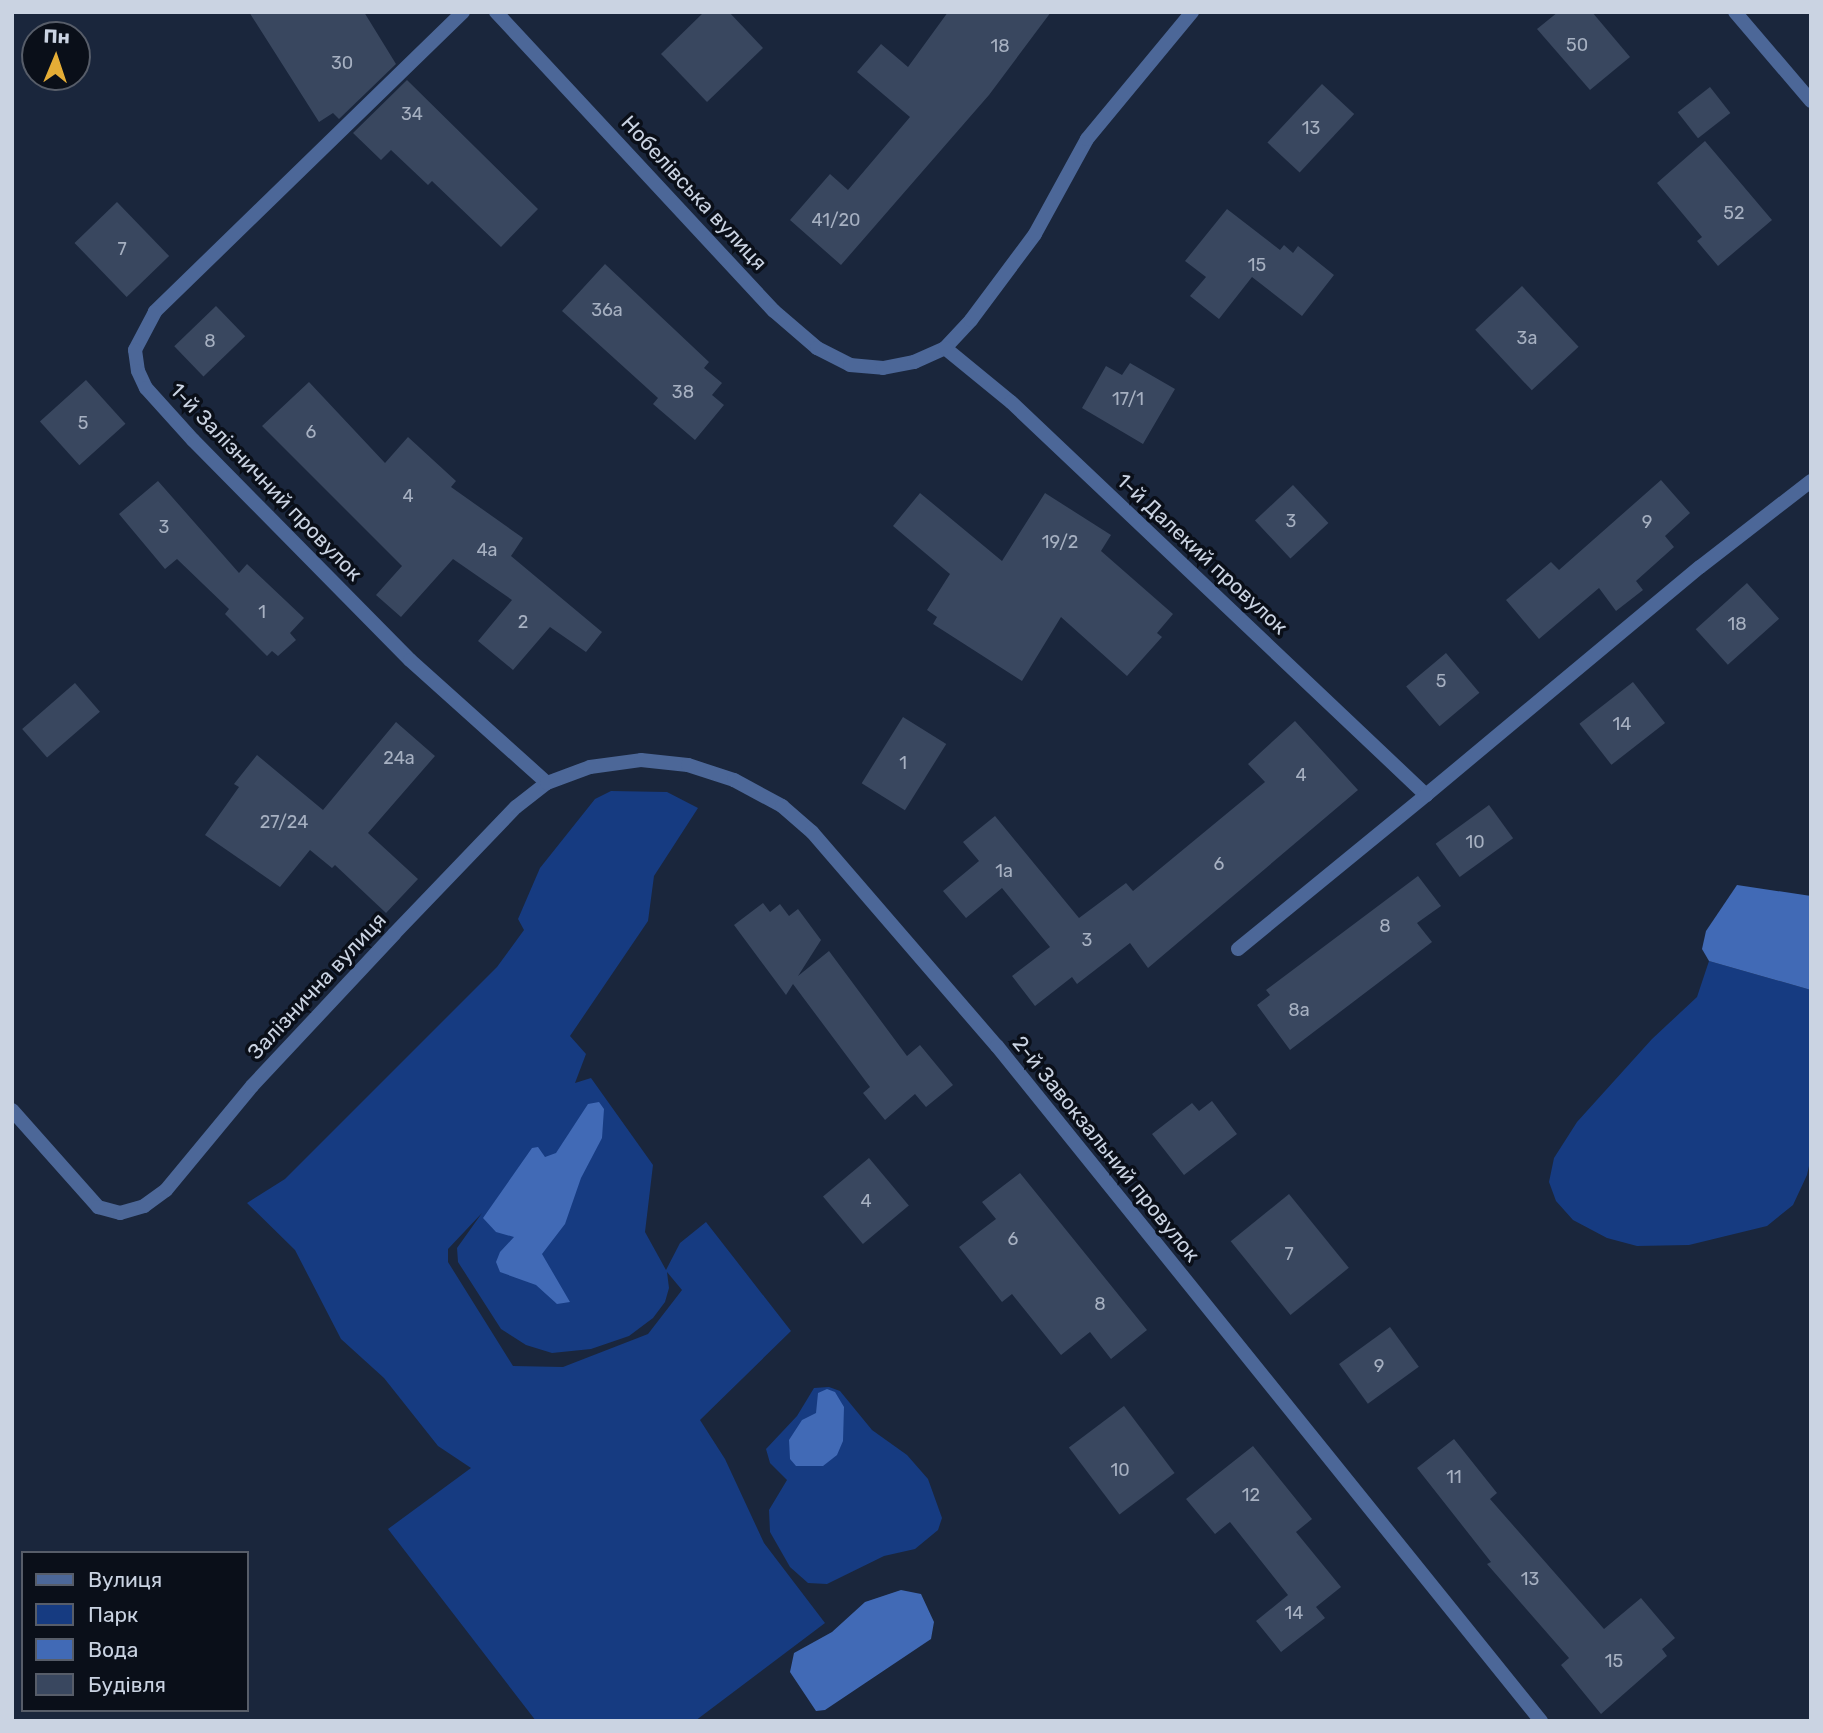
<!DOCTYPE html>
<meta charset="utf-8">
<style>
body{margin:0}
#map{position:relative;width:1823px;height:1733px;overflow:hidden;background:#1a263c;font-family:Rubik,sans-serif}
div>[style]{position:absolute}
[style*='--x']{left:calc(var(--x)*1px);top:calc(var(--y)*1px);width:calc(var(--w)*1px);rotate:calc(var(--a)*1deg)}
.green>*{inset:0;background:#163b81}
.water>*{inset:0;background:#416ab6}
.building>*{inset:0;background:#39475f;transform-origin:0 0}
.minor>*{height:14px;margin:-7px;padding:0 7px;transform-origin:7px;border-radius:7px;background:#4c6798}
span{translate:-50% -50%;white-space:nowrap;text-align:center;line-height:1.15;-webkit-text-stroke:7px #0a0f19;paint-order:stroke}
.number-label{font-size:18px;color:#a6b0c1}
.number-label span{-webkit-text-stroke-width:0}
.street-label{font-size:21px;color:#cad3e2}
.frame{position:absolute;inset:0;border:14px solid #cad3e2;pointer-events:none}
.legend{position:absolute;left:21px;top:1551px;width:228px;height:161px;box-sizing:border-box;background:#0a0f19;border:2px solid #575d69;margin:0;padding:9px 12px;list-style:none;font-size:21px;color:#cad3e2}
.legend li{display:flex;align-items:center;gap:14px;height:35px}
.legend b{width:35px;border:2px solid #575d69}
.north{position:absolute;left:21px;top:21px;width:70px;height:70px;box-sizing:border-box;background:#0a0f19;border:2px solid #575d69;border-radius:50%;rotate:2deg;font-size:19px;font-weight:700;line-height:28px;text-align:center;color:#cad3e2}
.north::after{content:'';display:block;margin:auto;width:24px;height:32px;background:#e5ad36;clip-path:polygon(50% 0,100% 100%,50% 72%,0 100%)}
</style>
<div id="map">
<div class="green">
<div style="clip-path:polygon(evenodd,611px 791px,667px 792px,698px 808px,654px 876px,648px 921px,570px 1036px,586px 1054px,575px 1083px,591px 1078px,653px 1165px,645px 1232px,666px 1270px,680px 1243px,706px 1222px,791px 1331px,700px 1420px,725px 1459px,764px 1543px,825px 1623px,695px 1721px,536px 1721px,388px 1529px,471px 1468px,438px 1446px,384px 1378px,341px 1339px,295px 1250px,247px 1203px,285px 1179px,497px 967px,524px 930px,518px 919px,540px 868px,595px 799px,611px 791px,482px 1213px,457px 1248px,458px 1262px,501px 1329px,526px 1345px,552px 1353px,591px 1349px,629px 1336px,653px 1318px,665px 1302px,669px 1288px,667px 1272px,682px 1290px,648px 1334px,563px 1367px,513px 1366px,448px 1262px,448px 1249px,482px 1213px)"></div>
<div style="clip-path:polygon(1709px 961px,1811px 990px,1811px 1157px,1807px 1175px,1793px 1205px,1767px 1226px,1689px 1245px,1637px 1246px,1607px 1238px,1573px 1220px,1556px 1201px,1549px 1182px,1554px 1158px,1577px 1122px,1652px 1039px,1697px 997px)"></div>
<div style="clip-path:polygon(829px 1387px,840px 1391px,872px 1430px,907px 1455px,928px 1479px,942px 1518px,938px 1530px,915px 1549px,884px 1556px,827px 1584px,808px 1583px,790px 1567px,770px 1532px,769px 1510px,787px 1480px,770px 1463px,766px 1449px,797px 1416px,814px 1388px)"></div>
</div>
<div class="water">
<div style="clip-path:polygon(1737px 885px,1811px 896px,1811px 990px,1709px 961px,1702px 949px,1706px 931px)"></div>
<div style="clip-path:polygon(599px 1102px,604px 1109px,602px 1138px,581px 1178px,565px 1224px,542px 1254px,570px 1302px,557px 1304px,536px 1285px,500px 1272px,496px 1262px,500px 1252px,514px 1237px,496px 1232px,483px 1218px,532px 1148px,538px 1147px,545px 1157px,556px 1153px,588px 1104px)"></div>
<div style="clip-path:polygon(827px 1389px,835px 1392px,844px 1407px,843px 1441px,837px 1455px,823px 1466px,796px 1466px,790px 1459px,789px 1440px,802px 1420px,816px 1413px,818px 1393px)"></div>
<div style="clip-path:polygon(901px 1590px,921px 1594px,934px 1622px,931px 1639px,825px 1710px,816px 1711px,790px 1672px,794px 1653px,832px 1632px,865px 1602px)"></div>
</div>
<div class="building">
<div style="clip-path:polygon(249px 12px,364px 12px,396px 64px,339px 119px,333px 113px,319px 122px)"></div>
<div style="clip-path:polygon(704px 12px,729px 12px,763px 48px,707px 102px,661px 54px)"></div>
<div style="clip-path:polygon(948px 12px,1051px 12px,989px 95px,841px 265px,790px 220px,830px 174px,848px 190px,910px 117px,857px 72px,881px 44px,908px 67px)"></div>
<div style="clip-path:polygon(1558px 12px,1592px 12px,1630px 57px,1590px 90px,1537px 29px)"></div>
<div style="clip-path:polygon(407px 80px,538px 209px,501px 247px,432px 181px,428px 185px,391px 150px,381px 160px,353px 133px)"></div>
<div style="left:1322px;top:84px;width:44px;height:80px;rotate:43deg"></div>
<div style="left:1710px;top:87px;width:33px;height:41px;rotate:52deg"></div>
<div style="clip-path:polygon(1705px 141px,1772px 220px,1718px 266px,1697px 241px,1702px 237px,1657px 183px)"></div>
<div style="left:117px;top:202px;width:75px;height:59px;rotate:46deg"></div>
<div style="clip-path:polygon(1227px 209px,1280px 250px,1284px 245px,1293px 253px,1298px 246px,1334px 275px,1302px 316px,1252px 277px,1219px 319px,1190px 296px,1206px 277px,1185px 261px)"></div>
<div style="clip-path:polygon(605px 264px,709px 362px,704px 368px,722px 383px,712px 395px,724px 405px,695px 440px,653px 404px,658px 398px,562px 311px)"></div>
<div style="left:1522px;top:286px;width:83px;height:64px;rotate:47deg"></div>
<div style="left:216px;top:306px;width:42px;height:58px;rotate:46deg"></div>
<div style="clip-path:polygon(1130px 363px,1175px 389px,1143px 444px,1082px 408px,1106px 366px,1122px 375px)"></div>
<div style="left:86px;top:380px;width:59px;height:62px;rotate:48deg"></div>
<div style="clip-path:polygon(309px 382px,385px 463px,408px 437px,456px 481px,451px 487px,523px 538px,511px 556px,602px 632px,586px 652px,550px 627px,513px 670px,478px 641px,512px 600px,453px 559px,401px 617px,376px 595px,402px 566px,262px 426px)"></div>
<div style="clip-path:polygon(1661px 480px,1690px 513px,1665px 536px,1674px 547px,1636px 581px,1643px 590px,1616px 611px,1599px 588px,1539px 639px,1506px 600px,1551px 562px,1559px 570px)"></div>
<div style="clip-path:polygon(158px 481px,239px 573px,247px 564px,304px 618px,290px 633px,296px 640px,278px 656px,272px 651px,267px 656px,225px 614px,229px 609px,177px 559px,165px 569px,119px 514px)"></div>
<div style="left:1293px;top:485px;width:52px;height:52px;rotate:47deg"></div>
<div style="clip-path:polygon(920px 493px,1002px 561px,1045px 493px,1111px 535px,1101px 551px,1173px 614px,1157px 633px,1162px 637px,1127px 676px,1061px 617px,1022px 681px,933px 624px,937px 617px,927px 610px,950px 574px,893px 526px)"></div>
<div style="left:1747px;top:583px;width:48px;height:69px;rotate:48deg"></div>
<div style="left:1446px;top:653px;width:52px;height:52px;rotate:50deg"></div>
<div style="left:1633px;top:682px;width:52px;height:68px;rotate:52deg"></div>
<div style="left:75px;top:683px;width:38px;height:70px;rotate:49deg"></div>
<div style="left:903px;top:717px;width:51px;height:78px;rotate:32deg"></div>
<div style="clip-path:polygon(1295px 721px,1358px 790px,1148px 968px,1130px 943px,1077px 984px,1072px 977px,1035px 1006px,1012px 976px,1050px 947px,1002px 888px,966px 918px,943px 891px,979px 861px,963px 842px,995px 816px,1079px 918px,1126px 883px,1133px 891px,1265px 782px,1248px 764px)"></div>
<div style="clip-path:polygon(396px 722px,435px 756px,368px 833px,418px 879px,386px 913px,335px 865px,332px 868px,310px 850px,280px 887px,205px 835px,239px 787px,234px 784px,257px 755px,323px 810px)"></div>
<div style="left:1489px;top:805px;width:41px;height:66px;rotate:54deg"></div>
<div style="clip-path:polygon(1418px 876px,1441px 906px,1417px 923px,1432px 942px,1290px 1050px,1257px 1005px,1270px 995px,1266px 990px)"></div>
<div style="clip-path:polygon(763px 903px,770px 912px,780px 904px,789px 916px,798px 909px,821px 940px,798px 976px,829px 951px,907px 1056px,920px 1045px,953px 1085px,926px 1107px,915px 1094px,885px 1120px,863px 1093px,870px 1087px,793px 984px,786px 995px,734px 925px)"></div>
<div style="clip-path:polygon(1212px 1101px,1237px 1134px,1184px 1175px,1152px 1134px,1192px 1103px,1199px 1111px)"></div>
<div style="left:869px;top:1158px;width:62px;height:60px;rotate:50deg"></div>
<div style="clip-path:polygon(1020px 1173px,1147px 1330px,1111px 1359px,1090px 1332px,1061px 1355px,1012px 1294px,1002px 1302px,959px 1247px,996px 1219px,982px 1202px)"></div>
<div style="left:1289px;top:1194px;width:95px;height:75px;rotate:51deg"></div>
<div style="left:1390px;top:1327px;width:49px;height:63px;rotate:54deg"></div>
<div style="left:1124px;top:1406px;width:84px;height:69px;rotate:53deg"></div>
<div style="clip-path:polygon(1454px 1439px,1497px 1493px,1490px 1499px,1604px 1629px,1641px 1598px,1675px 1638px,1662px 1649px,1667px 1656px,1601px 1714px,1561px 1665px,1569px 1658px,1487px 1564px,1491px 1562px,1417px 1468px)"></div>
<div style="clip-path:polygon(1253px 1446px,1312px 1519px,1296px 1532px,1341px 1587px,1316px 1607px,1325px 1618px,1281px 1652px,1256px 1621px,1288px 1595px,1230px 1522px,1215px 1534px,1186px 1499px)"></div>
</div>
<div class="minor">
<div style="--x:463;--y:12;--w:430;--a:135.8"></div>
<div style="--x:155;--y:312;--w:43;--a:117.8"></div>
<div style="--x:135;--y:350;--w:21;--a:82"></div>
<div style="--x:138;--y:371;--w:19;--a:65"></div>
<div style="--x:146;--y:388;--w:70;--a:47.9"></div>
<div style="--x:193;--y:440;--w:309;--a:45.4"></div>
<div style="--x:410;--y:660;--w:184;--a:41.9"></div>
<div style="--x:496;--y:12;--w:408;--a:47.1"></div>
<div style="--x:774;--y:311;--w:57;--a:40.7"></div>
<div style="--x:817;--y:348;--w:37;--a:27"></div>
<div style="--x:850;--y:365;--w:33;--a:5"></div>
<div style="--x:883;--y:368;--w:32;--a:-11"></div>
<div style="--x:914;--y:362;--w:34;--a:-24"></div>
<div style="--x:945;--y:348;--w:38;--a:-47"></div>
<div style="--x:971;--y:320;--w:107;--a:-53.3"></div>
<div style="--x:1035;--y:234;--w:108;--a:-61.3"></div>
<div style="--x:1087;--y:139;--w:165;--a:-50.4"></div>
<div style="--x:1735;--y:12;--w:117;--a:49.5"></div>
<div style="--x:945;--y:348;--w:85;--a:39.3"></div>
<div style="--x:1011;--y:402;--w:572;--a:43.44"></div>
<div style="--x:1426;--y:795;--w:356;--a:-39.8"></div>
<div style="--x:1700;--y:567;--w:140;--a:-37.8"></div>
<div style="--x:1238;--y:949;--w:243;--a:-39.3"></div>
<div style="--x:12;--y:1110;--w:130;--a:48.4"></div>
<div style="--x:98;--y:1207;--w:23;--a:15"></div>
<div style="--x:120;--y:1213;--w:25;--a:-16"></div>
<div style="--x:144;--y:1206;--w:27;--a:-36"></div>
<div style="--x:166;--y:1190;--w:135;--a:-50.4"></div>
<div style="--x:252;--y:1086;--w:208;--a:-46.9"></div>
<div style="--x:394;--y:934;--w:176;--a:-46.2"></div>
<div style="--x:516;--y:807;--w:39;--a:-38"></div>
<div style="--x:547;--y:783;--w:46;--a:-20.4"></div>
<div style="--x:590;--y:767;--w:51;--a:-7.8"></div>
<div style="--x:641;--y:760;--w:47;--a:6.1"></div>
<div style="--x:688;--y:765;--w:48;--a:18.1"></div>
<div style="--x:734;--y:780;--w:55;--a:28.4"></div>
<div style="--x:782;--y:806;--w:40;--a:41"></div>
<div style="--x:812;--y:832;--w:283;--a:49.2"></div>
<div style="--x:997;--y:1046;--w:867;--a:51.13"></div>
</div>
<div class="number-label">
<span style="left:1577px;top:45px">50</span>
<span style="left:1000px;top:46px">18</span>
<span style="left:342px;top:63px">30</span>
<span style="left:412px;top:114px">34</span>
<span style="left:1311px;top:128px">13</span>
<span style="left:1734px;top:213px">52</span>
<span style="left:836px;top:220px">41/20</span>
<span style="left:122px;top:249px">7</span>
<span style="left:1257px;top:265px">15</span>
<span style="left:607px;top:310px">36а</span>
<span style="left:1527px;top:338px">3а</span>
<span style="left:210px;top:341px">8</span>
<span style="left:683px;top:392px">38</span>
<span style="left:1128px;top:399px">17/1</span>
<span style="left:83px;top:423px">5</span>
<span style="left:311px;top:432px">6</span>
<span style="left:408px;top:496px">4</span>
<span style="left:1291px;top:521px">3</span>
<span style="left:1647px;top:522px">9</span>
<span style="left:164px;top:527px">3</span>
<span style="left:1060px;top:542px">19/2</span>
<span style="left:487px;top:550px">4а</span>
<span style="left:262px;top:612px">1</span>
<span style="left:523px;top:622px">2</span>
<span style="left:1737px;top:624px">18</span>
<span style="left:1441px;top:681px">5</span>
<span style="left:1622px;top:724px">14</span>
<span style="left:399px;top:758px">24а</span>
<span style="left:903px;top:763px">1</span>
<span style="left:1301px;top:775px">4</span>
<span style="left:284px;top:822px">27/24</span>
<span style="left:1475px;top:842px">10</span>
<span style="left:1219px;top:864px">6</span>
<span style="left:1004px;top:871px">1а</span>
<span style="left:1385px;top:926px">8</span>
<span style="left:1087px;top:940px">3</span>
<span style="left:1299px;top:1010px">8а</span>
<span style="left:866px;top:1201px">4</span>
<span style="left:1013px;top:1239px">6</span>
<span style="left:1289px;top:1254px">7</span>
<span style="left:1100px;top:1304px">8</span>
<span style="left:1379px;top:1366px">9</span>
<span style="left:1120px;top:1470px">10</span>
<span style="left:1454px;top:1477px">11</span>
<span style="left:1251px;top:1495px">12</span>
<span style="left:1530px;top:1579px">13</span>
<span style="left:1294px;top:1613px">14</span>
<span style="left:1614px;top:1661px">15</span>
</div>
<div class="street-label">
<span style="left:694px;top:193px;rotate:47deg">Нобелівська вулиця</span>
<span style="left:266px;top:482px;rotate:46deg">1-й Залізничний провулок</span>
<span style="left:1202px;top:554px;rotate:43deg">1-й Далекий провулок</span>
<span style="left:317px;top:986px;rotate:-47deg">Залізнична вулиця</span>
<span style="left:1106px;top:1149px;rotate:51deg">2-й Завокзальний провулок</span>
</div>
<div class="frame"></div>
<ul class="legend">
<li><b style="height:9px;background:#4c6798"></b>Вулиця</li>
<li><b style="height:19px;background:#163b81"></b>Парк</li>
<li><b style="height:19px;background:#416ab6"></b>Вода</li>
<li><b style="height:19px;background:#39475f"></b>Будівля</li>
</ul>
<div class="north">Пн</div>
</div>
